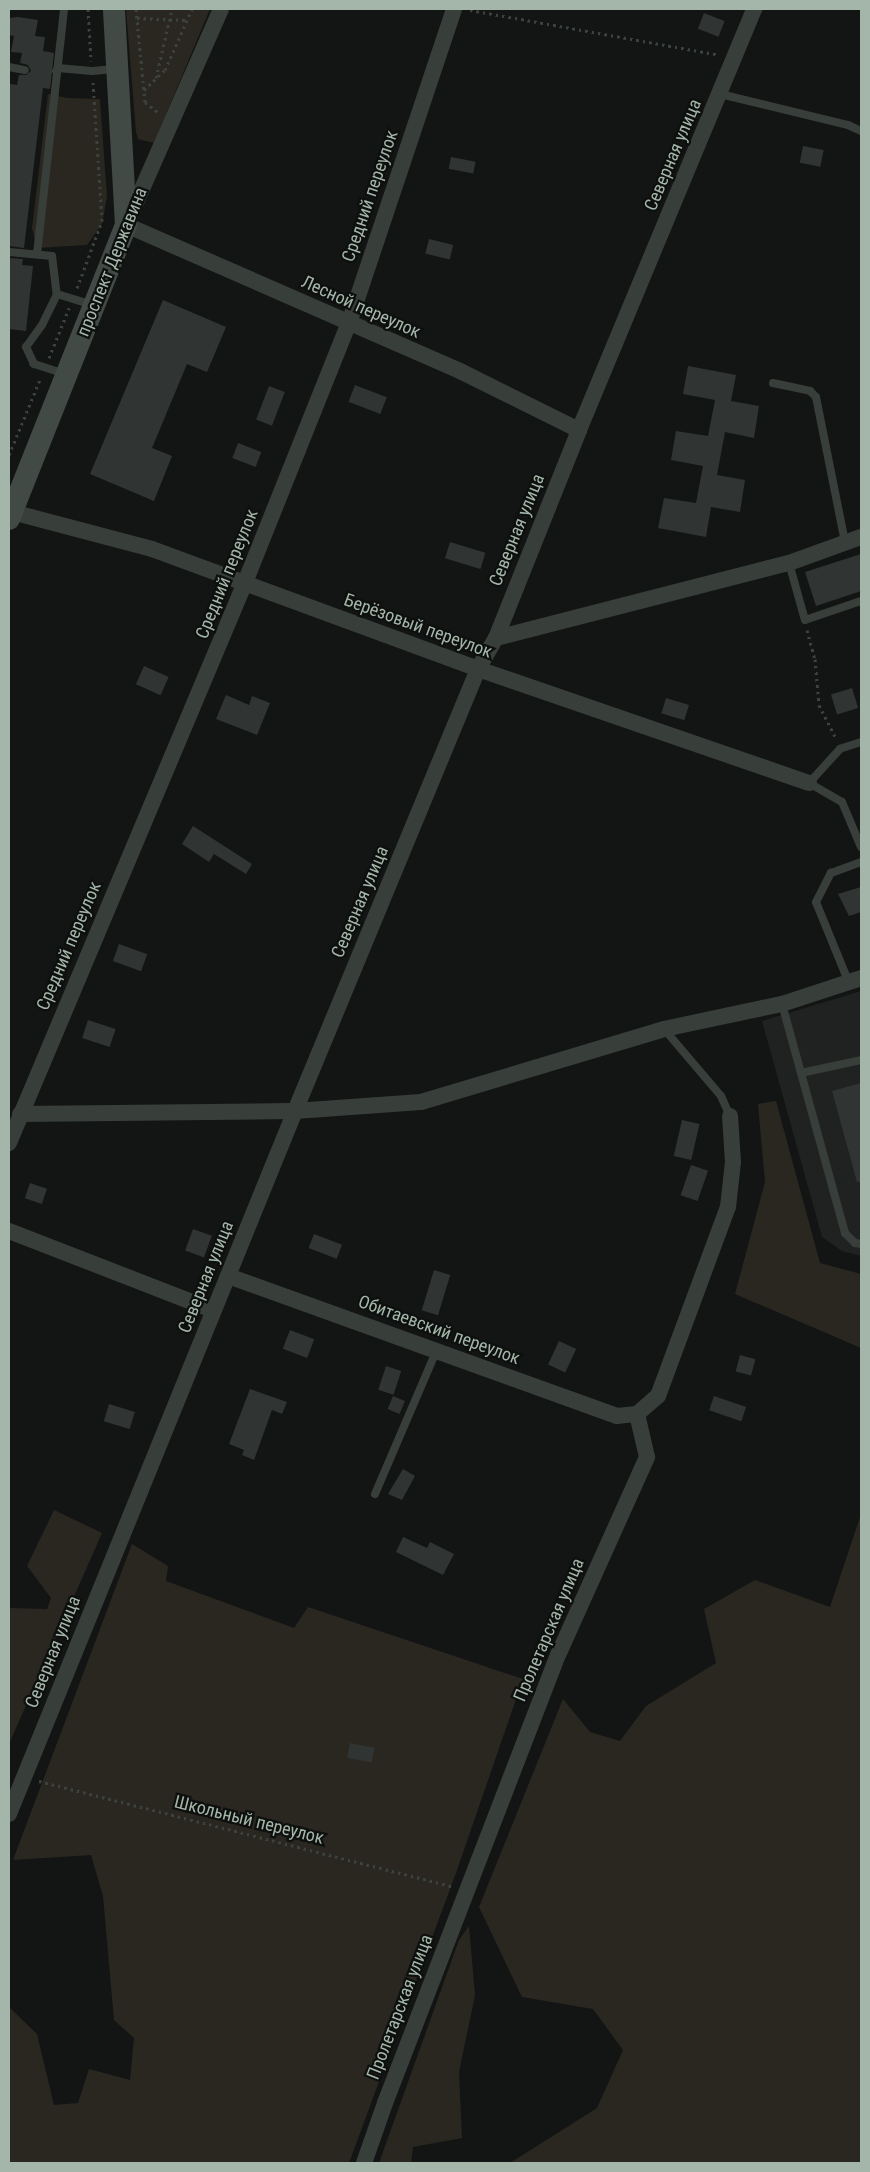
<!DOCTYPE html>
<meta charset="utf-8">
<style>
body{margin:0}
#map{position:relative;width:870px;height:2172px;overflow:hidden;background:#131514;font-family:"Roboto Condensed",sans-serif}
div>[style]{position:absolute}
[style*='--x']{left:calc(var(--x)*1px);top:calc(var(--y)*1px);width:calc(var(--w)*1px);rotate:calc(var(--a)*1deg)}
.built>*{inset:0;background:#1f2221}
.green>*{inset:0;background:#2a2721}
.building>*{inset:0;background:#303432;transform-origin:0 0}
.path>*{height:3px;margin-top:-1.5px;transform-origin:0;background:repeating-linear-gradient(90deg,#3c433e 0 2.5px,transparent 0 6.5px)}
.lane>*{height:8px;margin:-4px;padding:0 4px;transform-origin:4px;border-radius:4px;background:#383f3b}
.street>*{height:16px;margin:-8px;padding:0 8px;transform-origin:8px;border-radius:8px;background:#383f3b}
.secondary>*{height:22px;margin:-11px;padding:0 11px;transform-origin:11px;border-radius:11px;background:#424a45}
span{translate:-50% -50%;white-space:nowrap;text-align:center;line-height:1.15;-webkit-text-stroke:4.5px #0e100f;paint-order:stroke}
.street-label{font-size:18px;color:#a4b6a9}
.frame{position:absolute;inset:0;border:10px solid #a4b6a9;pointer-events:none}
</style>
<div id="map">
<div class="built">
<div style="clip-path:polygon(861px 991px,861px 1256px,842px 1251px,822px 1237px,762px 1021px)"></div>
</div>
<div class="green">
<div style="clip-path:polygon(126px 9px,210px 9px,154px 143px,138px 139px,136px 132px)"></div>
<div style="clip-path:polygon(48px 94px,67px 98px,100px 99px,107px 197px,102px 224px,87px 245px,37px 248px,32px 228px)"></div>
<div style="clip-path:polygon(776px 1101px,820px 1263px,861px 1274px,861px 1348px,735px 1294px,765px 1182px,758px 1104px)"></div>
<div style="clip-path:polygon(54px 1510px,102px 1533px,9px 1744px,9px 1608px,47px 1609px,51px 1598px,27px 1566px)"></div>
<div style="clip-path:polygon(861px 1514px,861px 2163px,510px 2163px,597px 2108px,623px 2050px,593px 2009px,522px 1997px,479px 1907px,563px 1699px,590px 1732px,620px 1741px,646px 1706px,716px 1663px,704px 1609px,755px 1580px,830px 1607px)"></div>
<div style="clip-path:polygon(132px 1544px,168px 1566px,166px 1581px,294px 1628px,308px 1607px,523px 1679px,457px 1870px,349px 2163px,9px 2163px,9px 2007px,37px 2034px,54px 2105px,78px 2103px,89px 2069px,130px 2080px,134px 2038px,114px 2020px,103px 1896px,91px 1855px,13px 1860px)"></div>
<div style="clip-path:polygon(469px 1926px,475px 1995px,459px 2072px,462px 2138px,413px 2147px,411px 2163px,379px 2163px,459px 1940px)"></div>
</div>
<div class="building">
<div style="left:704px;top:13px;width:22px;height:17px;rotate:21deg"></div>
<div style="clip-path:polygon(18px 17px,38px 20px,35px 36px,45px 37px,43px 51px,54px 53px,50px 89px,43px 88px,24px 248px,9px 246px,10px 84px,17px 85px,19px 75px,26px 75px,31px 71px,28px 65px,20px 63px,22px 53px,11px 52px,14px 36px,9px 35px,9px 18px)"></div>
<div style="left:803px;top:146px;width:21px;height:17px;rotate:11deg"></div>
<div style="left:451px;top:157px;width:25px;height:12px;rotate:11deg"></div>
<div style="left:429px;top:239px;width:25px;height:15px;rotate:14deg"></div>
<div style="clip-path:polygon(9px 258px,23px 259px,22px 265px,33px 266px,26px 331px,9px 329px)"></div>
<div style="clip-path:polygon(163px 300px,226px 327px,207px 372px,187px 364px,152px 448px,172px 456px,154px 501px,90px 474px)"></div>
<div style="clip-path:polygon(688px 366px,736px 375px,731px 401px,759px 406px,754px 438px,725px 432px,717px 475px,745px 480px,740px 512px,711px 507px,706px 537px,658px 528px,664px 498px,696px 503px,703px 466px,671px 460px,676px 431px,708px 436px,715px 400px,683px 394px)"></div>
<div style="left:355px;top:385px;width:34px;height:18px;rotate:21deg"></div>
<div style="left:269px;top:386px;width:17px;height:36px;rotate:21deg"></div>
<div style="left:238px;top:443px;width:25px;height:16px;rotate:21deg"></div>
<div style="left:450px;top:542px;width:37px;height:17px;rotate:17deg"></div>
<div style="clip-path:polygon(861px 554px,861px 591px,816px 606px,805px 572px)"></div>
<div style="left:144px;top:666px;width:27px;height:20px;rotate:24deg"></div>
<div style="left:852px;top:688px;width:21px;height:22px;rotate:73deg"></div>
<div style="clip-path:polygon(226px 695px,249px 705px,252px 696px,270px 703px,257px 735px,216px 719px)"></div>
<div style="left:666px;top:698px;width:24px;height:16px;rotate:17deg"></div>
<div style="clip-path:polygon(193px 826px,252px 864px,246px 874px,214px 854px,209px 862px,182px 844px)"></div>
<div style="clip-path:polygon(861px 887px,861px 912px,849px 916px,838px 894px)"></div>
<div style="left:119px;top:944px;width:30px;height:18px;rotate:20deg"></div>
<div style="left:88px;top:1020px;width:29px;height:19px;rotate:18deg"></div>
<div style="clip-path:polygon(861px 1083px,861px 1182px,857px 1182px,832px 1091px)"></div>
<div style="left:682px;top:1120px;width:18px;height:37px;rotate:13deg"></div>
<div style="left:691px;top:1165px;width:18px;height:32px;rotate:19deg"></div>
<div style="left:30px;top:1183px;width:18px;height:16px;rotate:19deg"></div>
<div style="left:193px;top:1229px;width:20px;height:23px;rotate:20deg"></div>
<div style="left:314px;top:1234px;width:30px;height:15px;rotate:21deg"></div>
<div style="left:434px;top:1270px;width:17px;height:42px;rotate:17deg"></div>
<div style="left:290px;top:1330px;width:26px;height:20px;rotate:21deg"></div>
<div style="left:559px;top:1341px;width:19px;height:26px;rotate:25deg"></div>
<div style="left:740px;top:1355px;width:16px;height:17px;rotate:15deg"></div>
<div style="left:386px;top:1366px;width:16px;height:25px;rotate:18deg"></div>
<div style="clip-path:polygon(250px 1389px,287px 1402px,282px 1414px,272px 1410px,254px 1460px,242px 1455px,244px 1450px,229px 1444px)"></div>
<div style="left:393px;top:1396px;width:13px;height:14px;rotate:23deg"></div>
<div style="left:714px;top:1396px;width:34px;height:15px;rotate:19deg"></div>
<div style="left:109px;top:1404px;width:27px;height:18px;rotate:17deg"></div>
<div style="clip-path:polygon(403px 1469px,415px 1476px,402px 1500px,388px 1494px)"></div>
<div style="clip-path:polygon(403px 1537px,427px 1548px,430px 1542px,454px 1554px,443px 1575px,396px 1552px)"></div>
<div style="left:350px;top:1743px;width:25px;height:15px;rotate:11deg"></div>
</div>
<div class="path">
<div style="--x:88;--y:9;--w:52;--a:86.7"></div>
<div style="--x:136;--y:9;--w:93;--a:84.5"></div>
<div style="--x:145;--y:102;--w:18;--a:38"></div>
<div style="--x:470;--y:10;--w:253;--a:10.2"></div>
<div style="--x:137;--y:18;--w:49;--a:2.3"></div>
<div style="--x:156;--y:78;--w:71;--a:-76.9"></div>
<div style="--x:144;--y:90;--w:29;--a:-44"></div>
<div style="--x:165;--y:70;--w:67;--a:-66.1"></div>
<div style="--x:77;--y:288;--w:72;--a:-69.5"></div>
<div style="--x:102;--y:221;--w:139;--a:-93.7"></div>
<div style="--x:49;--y:358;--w:54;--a:-68.2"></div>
<div style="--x:9;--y:455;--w:84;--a:-67.7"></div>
<div style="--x:807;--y:630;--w:30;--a:75"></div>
<div style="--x:815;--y:659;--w:46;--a:85"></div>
<div style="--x:819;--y:705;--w:38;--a:63"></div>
<div style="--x:39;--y:1781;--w:426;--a:14.3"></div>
</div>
<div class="lane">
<div style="--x:9;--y:67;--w:16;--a:11"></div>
<div style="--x:56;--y:71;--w:4;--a:-56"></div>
<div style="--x:58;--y:68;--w:34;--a:5"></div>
<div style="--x:92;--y:71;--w:23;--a:-5"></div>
<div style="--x:720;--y:94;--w:132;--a:13.6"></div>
<div style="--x:848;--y:125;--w:14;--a:25"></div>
<div style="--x:9;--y:252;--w:43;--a:5.3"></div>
<div style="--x:52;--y:256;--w:38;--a:83"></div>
<div style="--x:37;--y:254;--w:246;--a:-83.7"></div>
<div style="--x:65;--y:374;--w:33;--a:-162"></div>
<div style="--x:34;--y:364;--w:19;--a:-115"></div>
<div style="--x:26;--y:347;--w:27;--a:-54"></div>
<div style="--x:42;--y:325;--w:34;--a:-64"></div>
<div style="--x:57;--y:294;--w:38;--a:17"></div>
<div style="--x:773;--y:383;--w:38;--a:12"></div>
<div style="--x:810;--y:391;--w:8;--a:45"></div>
<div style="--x:816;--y:397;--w:148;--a:78.7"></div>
<div style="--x:789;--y:563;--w:59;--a:74.3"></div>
<div style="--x:805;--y:620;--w:59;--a:-18.7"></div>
<div style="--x:861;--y:742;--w:22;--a:162"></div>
<div style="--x:840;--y:749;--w:46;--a:132.4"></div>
<div style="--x:809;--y:783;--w:38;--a:30"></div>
<div style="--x:842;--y:802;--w:49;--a:67.1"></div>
<div style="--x:849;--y:983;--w:87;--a:-112.2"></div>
<div style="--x:816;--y:902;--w:33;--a:-63"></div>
<div style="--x:831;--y:873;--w:32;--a:-20"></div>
<div style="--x:782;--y:1004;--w:238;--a:74.6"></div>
<div style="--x:845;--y:1233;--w:14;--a:45"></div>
<div style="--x:855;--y:1243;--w:6;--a:9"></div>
<div style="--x:664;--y:1029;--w:88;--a:49.6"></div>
<div style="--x:721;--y:1096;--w:22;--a:66"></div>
<div style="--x:801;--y:1073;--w:61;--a:-12.2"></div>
<div style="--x:375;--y:1494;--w:158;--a:-66.8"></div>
</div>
<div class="street">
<div style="--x:221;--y:9;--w:236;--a:113.7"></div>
<div style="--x:126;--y:225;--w:365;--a:23.6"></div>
<div style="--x:460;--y:371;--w:133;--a:26.4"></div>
<div style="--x:12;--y:512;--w:145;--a:14.8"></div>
<div style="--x:152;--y:549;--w:347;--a:20.2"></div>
<div style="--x:478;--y:669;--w:350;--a:19"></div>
<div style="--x:496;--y:638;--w:302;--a:-14.4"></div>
<div style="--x:789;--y:563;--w:77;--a:-19.9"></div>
<div style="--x:20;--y:1114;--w:275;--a:-0.6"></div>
<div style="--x:295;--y:1111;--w:126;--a:-4.1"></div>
<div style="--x:421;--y:1102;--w:254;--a:-16.7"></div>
<div style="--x:664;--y:1029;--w:121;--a:-12"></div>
<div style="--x:782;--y:1004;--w:83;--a:-18.2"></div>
<div style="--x:9;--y:1143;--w:605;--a:-67.16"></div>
<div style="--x:244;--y:585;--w:282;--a:-68.2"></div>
<div style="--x:349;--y:323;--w:331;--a:-71.5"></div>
<div style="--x:9;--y:1231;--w:219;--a:21.2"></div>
<div style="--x:228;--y:1276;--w:413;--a:19.8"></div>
<div style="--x:617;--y:1416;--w:20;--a:-6"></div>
<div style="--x:9;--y:1814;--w:759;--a:-67.86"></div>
<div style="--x:295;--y:1111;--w:478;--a:-67.5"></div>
<div style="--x:478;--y:669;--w:36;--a:-60"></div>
<div style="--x:496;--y:638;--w:224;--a:-68.2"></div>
<div style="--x:579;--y:430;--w:456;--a:-67.4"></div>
<div style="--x:364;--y:2163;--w:64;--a:-70.7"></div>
<div style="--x:385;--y:2103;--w:482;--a:-68.9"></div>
<div style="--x:559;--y:1653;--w:215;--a:-65.8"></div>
<div style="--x:647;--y:1457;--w:44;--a:-103.1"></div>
<div style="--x:637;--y:1414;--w:28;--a:-41"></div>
<div style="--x:658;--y:1396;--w:202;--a:-69.7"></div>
<div style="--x:728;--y:1207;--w:45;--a:-83.7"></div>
<div style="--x:733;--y:1162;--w:46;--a:-93.7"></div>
</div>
<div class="secondary">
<div style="--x:9;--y:519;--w:316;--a:-68.3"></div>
<div style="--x:126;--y:225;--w:216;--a:-93.2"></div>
</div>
<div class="street-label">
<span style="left:673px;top:155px;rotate:-67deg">Северная улица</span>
<span style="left:370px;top:196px;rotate:-71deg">Средний переулок</span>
<span style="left:112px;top:262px;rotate:-68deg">проспект Державина</span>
<span style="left:361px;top:307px;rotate:24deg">Лесной переулок</span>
<span style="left:517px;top:530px;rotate:-68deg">Северная улица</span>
<span style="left:227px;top:574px;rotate:-68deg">Средний переулок</span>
<span style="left:418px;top:626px;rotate:20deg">Берёзовый переулок</span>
<span style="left:360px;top:902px;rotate:-67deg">Северная улица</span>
<span style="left:69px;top:946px;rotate:-67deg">Средний переулок</span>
<span style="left:206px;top:1277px;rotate:-68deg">Северная улица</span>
<span style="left:439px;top:1330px;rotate:20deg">Обитаевский переулок</span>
<span style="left:549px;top:1630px;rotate:-67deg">Пролетарская улица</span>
<span style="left:53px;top:1652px;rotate:-68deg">Северная улица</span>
<span style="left:249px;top:1820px;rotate:14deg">Школьный переулок</span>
<span style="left:400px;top:2007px;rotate:-69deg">Пролетарская улица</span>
</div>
<div class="frame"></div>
</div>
